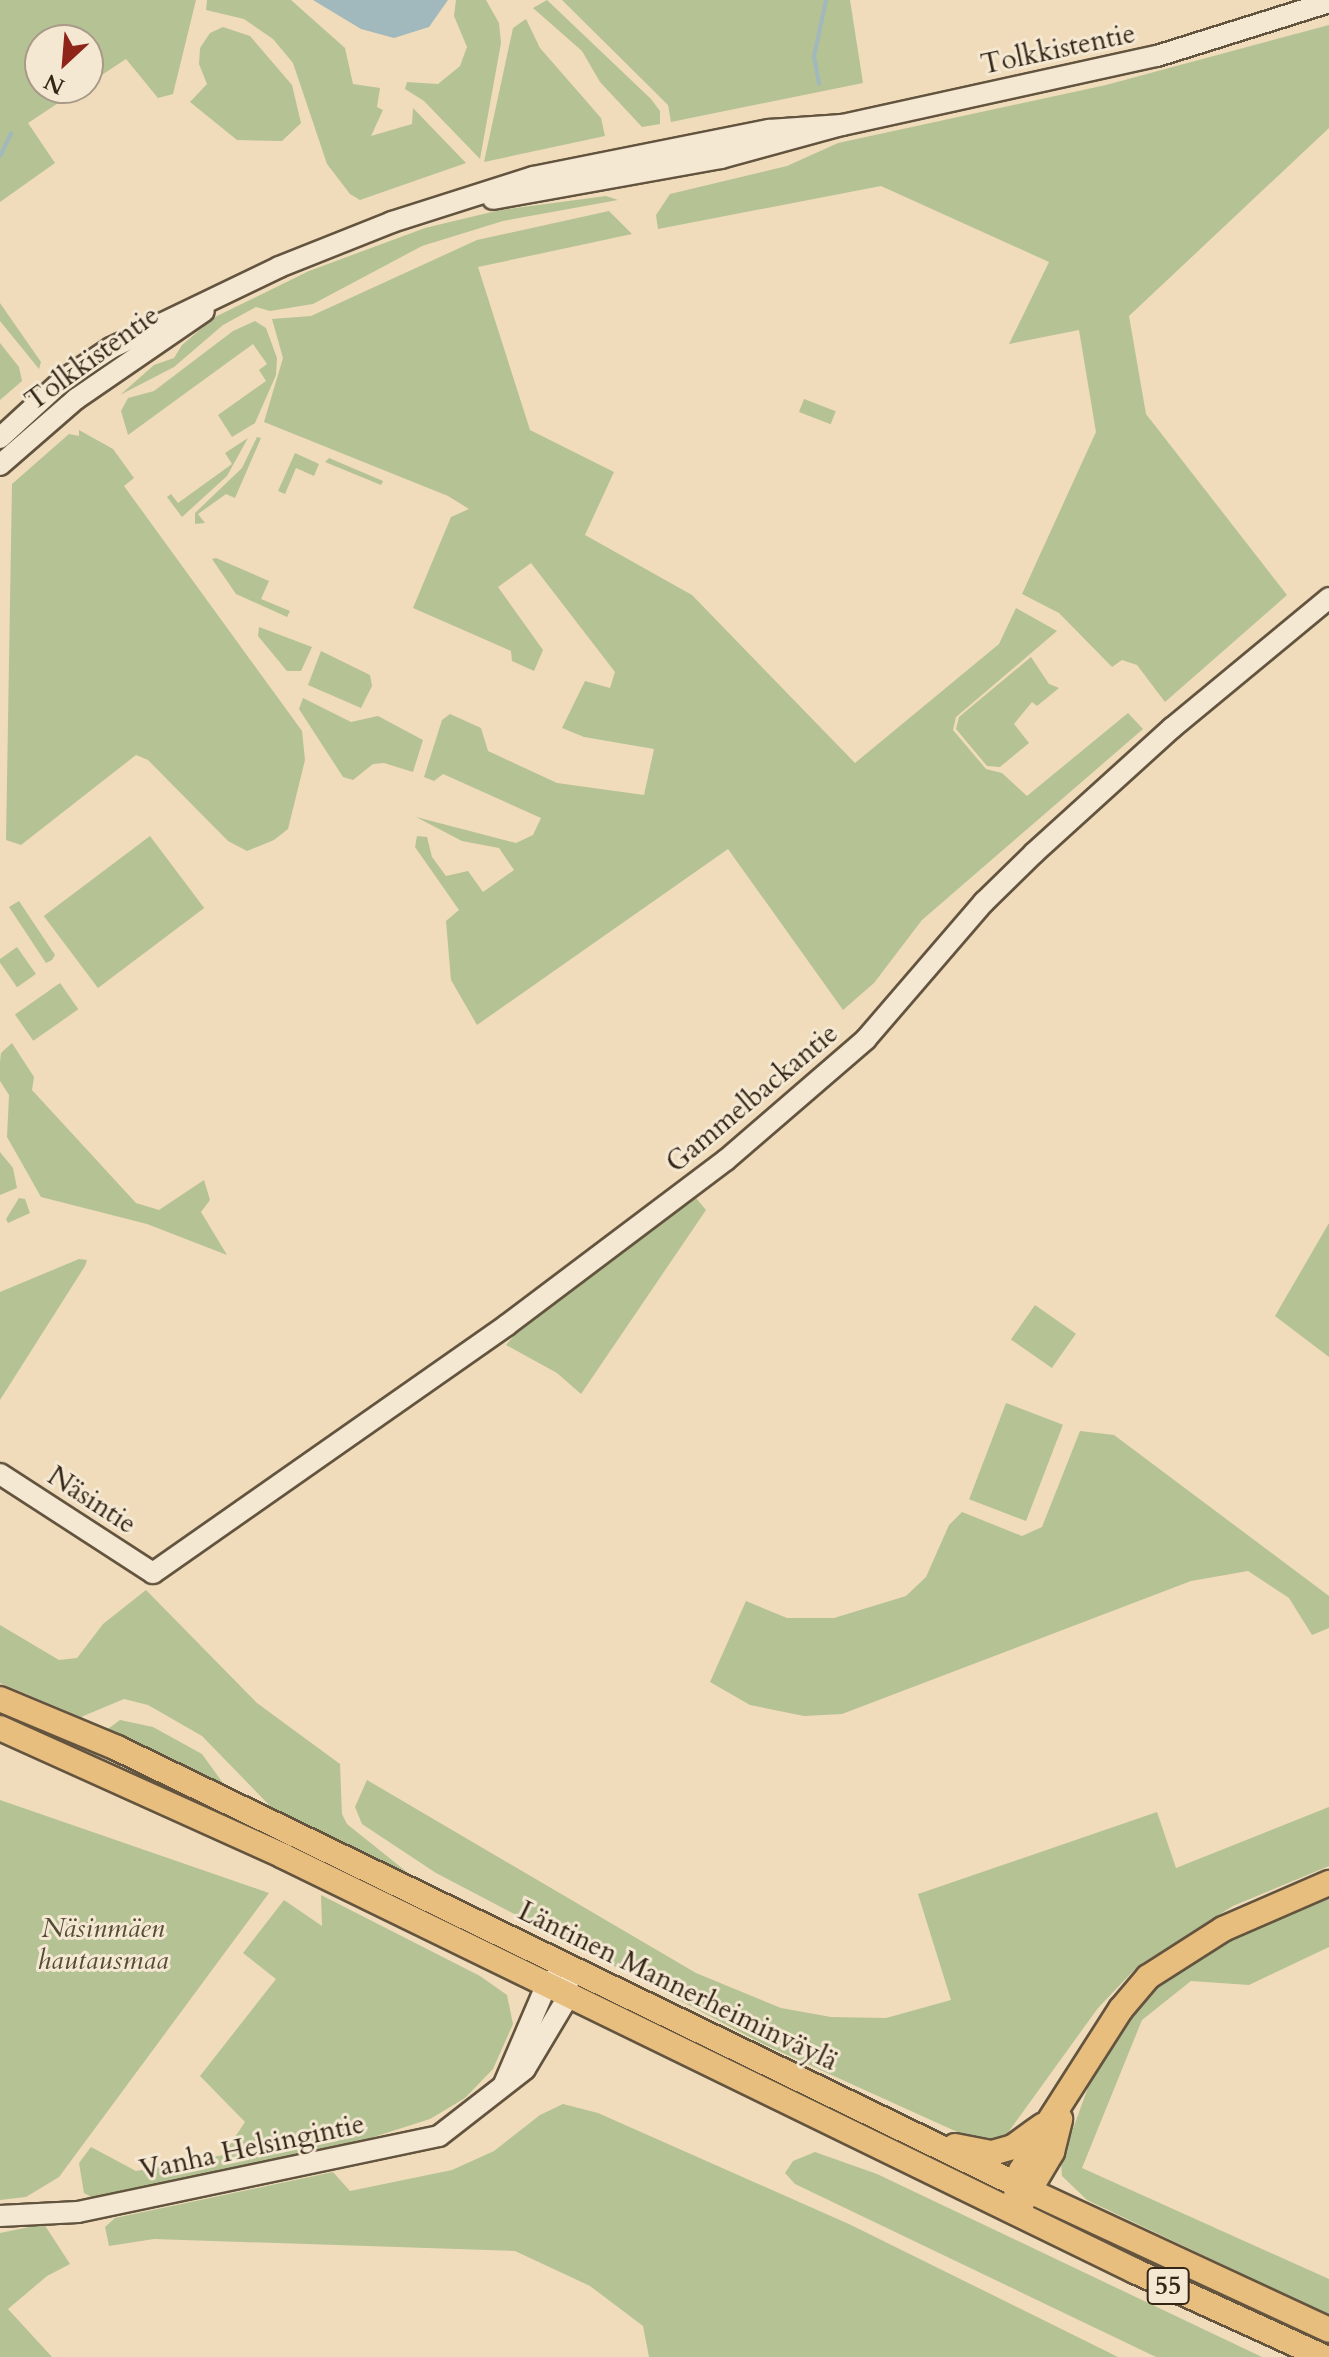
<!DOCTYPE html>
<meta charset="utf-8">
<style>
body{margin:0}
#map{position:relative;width:1329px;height:2357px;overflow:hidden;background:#f0dcbb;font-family:Cardo,serif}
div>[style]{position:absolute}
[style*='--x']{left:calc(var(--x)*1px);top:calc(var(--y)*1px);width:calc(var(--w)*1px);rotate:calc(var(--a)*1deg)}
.green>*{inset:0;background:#b5c294;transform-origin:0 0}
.water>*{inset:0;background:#a1b8bc}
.stream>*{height:4px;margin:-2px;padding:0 2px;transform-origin:2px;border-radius:2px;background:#a1b8bc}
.roads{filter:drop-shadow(2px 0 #63543f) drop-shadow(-2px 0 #63543f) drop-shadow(0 2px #63543f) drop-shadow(0 -2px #63543f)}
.minor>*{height:20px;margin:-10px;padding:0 10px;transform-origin:10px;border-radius:10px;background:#f5e8d3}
.major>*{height:24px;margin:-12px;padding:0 12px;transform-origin:12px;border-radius:12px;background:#e8be7e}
span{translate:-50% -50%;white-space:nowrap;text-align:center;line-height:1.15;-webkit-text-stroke:6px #f5e8d3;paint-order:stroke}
.shield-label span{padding:2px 6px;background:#f5e8d3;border:2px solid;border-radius:6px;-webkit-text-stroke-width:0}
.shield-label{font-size:26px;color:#342616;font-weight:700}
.street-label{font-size:28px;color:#342616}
.park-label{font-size:28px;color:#544d36;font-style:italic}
.north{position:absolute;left:24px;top:24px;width:80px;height:80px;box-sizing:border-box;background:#f5e8d3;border:2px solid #a89a87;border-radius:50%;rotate:206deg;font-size:22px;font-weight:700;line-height:32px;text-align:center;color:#342616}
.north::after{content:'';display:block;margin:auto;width:28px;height:36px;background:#8f2418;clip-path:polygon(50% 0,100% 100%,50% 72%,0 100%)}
</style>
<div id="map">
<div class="green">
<div style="clip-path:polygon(0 0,196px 0,173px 94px,158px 98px,126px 59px,88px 84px,88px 40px,40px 40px,40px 88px,81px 88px,28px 123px,55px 163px,0 202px)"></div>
<div style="clip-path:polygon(207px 0,291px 0,345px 48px,353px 84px,380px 88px,377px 107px,383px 110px,371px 136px,412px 124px,413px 108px,466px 163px,360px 200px,350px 194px,327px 164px,293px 63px,273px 39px,244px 19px,206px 10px)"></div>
<div style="clip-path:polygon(456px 0,486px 0,499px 23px,501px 43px,480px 159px,424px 101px,405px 89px,407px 82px,438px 84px,460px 66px,467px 47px,454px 16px)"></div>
<div style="clip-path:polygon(547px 0,651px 99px,660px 111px,660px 124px,642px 127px,600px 82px,582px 51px,533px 8px)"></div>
<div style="clip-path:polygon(562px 0,850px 0,863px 83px,671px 122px,668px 105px)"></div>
<div style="clip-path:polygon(526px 19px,540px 48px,601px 118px,605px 136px,484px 162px,513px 28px)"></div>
<div style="clip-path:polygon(1329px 25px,1329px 128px,1129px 316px,1146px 414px,1287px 595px,1165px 702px,1137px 665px,1122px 660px,1112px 667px,1059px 613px,1022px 594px,1096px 432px,1079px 330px,1009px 344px,1049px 262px,881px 186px,658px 229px,656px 215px,670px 194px,787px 166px,838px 143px,1106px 85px)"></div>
<div style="clip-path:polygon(223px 27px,250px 36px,292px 85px,301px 123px,282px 141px,237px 140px,190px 102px,207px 84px,199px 64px,200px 48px,210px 33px)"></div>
<div style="clip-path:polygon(606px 196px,618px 200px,503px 221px,422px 246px,313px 304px,270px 311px,256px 307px,223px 325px,174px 367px,120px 395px,154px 365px,174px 358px,182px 345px,215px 317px,309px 271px,425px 228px,500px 210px)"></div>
<div style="clip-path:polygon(609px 211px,632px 234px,478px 267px,530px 430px,614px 472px,585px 535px,692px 595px,855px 763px,999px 644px,1016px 608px,1057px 631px,956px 717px,953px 730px,986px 769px,1002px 773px,1027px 796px,1128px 713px,1143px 729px,922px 920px,874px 983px,843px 1010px,728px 849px,477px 1025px,451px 980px,446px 921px,459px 910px,415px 847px,417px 836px,427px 837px,432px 857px,446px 876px,468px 871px,483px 892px,514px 870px,499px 848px,462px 841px,416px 817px,516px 843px,533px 835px,541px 818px,443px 774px,434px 781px,424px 777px,442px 720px,450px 714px,481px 728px,488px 751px,557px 783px,644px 795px,654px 749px,584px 737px,562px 728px,585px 681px,610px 688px,615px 672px,531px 563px,498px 587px,543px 650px,534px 671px,512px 661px,511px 651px,413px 608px,451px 517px,469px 509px,448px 496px,264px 422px,283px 358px,272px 319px,311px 316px,477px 240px)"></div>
<div style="clip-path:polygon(0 303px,41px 362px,39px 369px,0 321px)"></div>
<div style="clip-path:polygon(255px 321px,266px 328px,277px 358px,276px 375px,255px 423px,232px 437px,218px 415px,266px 381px,259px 370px,267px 364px,253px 344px,128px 435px,121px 411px,128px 398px,154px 391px,233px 331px)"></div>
<div style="clip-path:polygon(0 343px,19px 367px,22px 381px,0 400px)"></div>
<div style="left:804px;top:399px;width:34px;height:14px;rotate:21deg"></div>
<div style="clip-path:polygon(79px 430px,113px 449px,134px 478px,124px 486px,302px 731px,305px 760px,288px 829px,274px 840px,247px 851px,228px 841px,148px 760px,136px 755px,21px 845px,6px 840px,12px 484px,69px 434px,79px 436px)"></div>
<div style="clip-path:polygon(257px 437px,261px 438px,235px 498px,226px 494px,198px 514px,205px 523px,195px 524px,195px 513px,242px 468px)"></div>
<div style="clip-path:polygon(248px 438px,227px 476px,182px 517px,167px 497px,171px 494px,178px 503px,232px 464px,225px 453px)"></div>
<div style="clip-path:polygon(295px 453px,319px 464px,314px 476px,296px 468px,285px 494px,278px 491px)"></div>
<div style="clip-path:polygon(329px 458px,383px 481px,381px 485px,325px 462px)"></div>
<div style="clip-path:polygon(216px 558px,269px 581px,261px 599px,290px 611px,287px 617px,236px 594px,212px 559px)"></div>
<div style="clip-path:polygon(259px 627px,312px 647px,301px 671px,287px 671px,258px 636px)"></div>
<div style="clip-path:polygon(321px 651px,370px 675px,372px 686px,361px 708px,308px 685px)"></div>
<div style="clip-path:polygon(1031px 657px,1049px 684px,1059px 688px,1037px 706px,1032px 702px,1014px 724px,1029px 743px,1000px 767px,987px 766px,956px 729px,959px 717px)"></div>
<div style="clip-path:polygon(303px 698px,351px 722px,378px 716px,423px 740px,413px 772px,384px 763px,373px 764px,353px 780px,343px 777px,299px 709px)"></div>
<div style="left:150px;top:836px;width:90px;height:133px;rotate:53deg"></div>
<div style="clip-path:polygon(19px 901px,55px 955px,52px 960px,46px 963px,9px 907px)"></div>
<div style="left:17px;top:947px;width:33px;height:23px;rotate:55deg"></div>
<div style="left:60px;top:983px;width:32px;height:55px;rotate:55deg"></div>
<div style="clip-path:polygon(12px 1043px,34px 1077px,32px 1090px,136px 1203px,159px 1210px,204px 1180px,210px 1200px,201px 1212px,227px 1255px,147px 1224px,41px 1197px,7px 1137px,9px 1095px,0 1081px,0 1062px,1px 1053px)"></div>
<div style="clip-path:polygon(0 1152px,13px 1168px,17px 1188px,0 1195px)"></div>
<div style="clip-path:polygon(19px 1198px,25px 1199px,30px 1213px,8px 1223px,6px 1219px)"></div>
<div style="clip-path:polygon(696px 1198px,706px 1210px,581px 1394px,557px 1373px,506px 1345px,528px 1319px)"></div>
<div style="clip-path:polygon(1329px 1223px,1329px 1357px,1275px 1316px)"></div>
<div style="clip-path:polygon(79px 1259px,87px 1260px,85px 1266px,0 1400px,0 1292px)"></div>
<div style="left:1035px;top:1305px;width:50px;height:42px;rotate:35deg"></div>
<div style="left:1006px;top:1403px;width:61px;height:103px;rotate:21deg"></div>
<div style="clip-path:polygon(1080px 1431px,1114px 1435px,1329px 1596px,1329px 1628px,1312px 1635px,1289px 1598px,1248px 1571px,1191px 1581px,842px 1714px,804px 1716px,750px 1705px,710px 1682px,746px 1601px,787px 1618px,834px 1618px,906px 1596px,926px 1577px,949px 1525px,962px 1512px,1022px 1536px,1042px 1527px)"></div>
<div style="clip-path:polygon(146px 1590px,257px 1703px,340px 1764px,342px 1814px,347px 1824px,413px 1877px,276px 1812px,202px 1736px,148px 1705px,124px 1699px,81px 1717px,0 1683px,0 1625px,59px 1660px,77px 1658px,103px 1624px)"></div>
<div style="clip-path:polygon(120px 1720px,153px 1727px,202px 1754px,225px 1786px,105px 1731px)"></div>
<div style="clip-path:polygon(367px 1780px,696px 1973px,781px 2008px,831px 2017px,886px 2018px,951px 2000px,918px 1894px,1157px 1812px,1176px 1868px,1329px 1807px,1329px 1866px,1233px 1906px,1138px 1966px,1098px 2008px,1004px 2138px,975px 2140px,763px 2044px,436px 1873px,362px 1824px,355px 1807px)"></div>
<div style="clip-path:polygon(0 1800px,269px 1893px,59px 2177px,26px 2197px,0 2200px)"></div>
<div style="clip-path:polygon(321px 1895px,480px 1976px,507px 1995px,513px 2024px,493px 2069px,465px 2098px,430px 2119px,295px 2162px,95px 2199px,84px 2193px,79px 2163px,91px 2147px,136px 2171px,223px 2155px,245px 2122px,200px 2076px,276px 1979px,243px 1953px,284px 1900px,322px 1926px)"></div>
<div style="clip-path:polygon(1329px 1895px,1329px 1947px,1249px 1985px,1191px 1981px,1142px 2020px,1082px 2168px,1329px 2279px,1329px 2315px,1087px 2200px,1062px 2176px,1061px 2162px,1095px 2068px,1129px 2015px,1169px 1972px,1215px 1944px)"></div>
<div style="clip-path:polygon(563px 2104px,598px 2113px,851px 2225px,1118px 2357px,649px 2357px,643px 2326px,590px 2286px,515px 2251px,154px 2239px,109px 2246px,105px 2227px,115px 2218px,333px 2172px,350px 2191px,452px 2170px,494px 2151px,540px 2115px)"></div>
<div style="clip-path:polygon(815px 2152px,877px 2174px,1262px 2357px,1156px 2357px,795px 2184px,785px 2173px,793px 2161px)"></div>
<div style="clip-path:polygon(44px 2224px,70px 2264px,47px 2276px,8px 2309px,52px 2357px,0 2357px,0 2233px)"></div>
</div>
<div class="water">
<div style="clip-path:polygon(313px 0,448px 0,429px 27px,394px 38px,361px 29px)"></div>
</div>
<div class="stream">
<div style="--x:819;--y:84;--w:27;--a:-100"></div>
<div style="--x:814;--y:57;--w:58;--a:-78.1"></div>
<div style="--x:0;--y:156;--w:25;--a:-64"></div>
</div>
<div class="roads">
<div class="minor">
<div style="--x:493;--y:199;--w:232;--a:-10.2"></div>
<div style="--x:721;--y:158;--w:125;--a:-15.3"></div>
<div style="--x:842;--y:125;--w:322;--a:-12.4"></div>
<div style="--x:1157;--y:56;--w:180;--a:-17.4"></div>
<div style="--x:0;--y:438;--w:86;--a:-42.6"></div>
<div style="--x:63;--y:380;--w:58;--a:-33.7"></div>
<div style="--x:111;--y:348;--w:187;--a:-25.7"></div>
<div style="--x:279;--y:267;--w:122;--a:-21.7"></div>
<div style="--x:392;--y:222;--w:148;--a:-17.7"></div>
<div style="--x:533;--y:177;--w:241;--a:-11.3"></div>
<div style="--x:769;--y:130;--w:73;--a:-3.9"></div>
<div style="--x:0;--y:465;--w:101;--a:-41"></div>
<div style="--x:76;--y:399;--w:155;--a:-34.5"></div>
<div style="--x:0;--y:1474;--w:182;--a:32.9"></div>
<div style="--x:153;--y:1573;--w:432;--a:-35"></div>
<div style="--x:507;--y:1325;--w:274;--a:-37"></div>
<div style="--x:726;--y:1160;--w:185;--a:-40.8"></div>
<div style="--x:866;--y:1039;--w:181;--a:-49.3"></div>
<div style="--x:984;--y:902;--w:70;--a:-44.4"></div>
<div style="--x:1034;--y:853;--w:186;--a:-42.2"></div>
<div style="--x:1172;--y:728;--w:204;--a:-39.6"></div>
<div style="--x:504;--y:2084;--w:107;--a:-66.8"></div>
<div style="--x:546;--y:1986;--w:18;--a:-43"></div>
<div style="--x:0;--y:2216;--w:78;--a:-2.9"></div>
<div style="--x:78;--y:2212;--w:369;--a:-11.9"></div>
<div style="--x:439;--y:2136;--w:109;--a:-37.9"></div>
<div style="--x:525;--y:2069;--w:84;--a:-59.2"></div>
<div style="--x:568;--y:1997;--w:32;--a:-92"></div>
</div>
<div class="major">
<div style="--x:0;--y:1699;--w:127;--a:22.7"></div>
<div style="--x:117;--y:1748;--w:1017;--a:25.88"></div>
<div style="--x:1032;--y:2192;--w:327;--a:24.9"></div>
<div style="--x:0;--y:1728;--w:311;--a:24.3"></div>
<div style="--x:283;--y:1856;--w:948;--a:25.97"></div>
<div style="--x:1135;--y:2271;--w:208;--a:24.5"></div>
<div style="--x:955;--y:2146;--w:38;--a:11"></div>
<div style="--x:992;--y:2153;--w:22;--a:-16"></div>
<div style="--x:1013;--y:2147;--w:36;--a:-36"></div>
<div style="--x:1015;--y:2201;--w:31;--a:-79"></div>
<div style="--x:1021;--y:2171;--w:55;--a:-60.6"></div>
<div style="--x:1048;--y:2123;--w:135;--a:-57.4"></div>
<div style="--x:1121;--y:2009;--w:42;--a:-49.8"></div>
<div style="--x:1148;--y:1977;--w:89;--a:-32.6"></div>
<div style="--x:1223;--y:1929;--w:116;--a:-23.5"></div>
<div style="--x:1021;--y:2204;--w:61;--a:-59.2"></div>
<div style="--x:1052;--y:2152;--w:34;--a:-76"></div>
</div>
</div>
<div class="shield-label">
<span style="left:1168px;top:2286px">55</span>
</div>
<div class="street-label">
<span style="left:1058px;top:49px;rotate:-12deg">Tolkkistentie</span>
<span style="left:92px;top:358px;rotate:-36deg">Tolkkistentie</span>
<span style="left:752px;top:1098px;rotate:-40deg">Gammelbackantie</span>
<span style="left:92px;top:1500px;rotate:33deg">Näsintie</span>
<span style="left:678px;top:1986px;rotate:26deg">Läntinen Mannerheiminväylä</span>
<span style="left:252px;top:2147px;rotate:-12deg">Vanha Helsingintie</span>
</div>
<div class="park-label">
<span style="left:103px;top:1944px">Näsinmäen<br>hautausmaa</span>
</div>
<div class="north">N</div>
</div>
